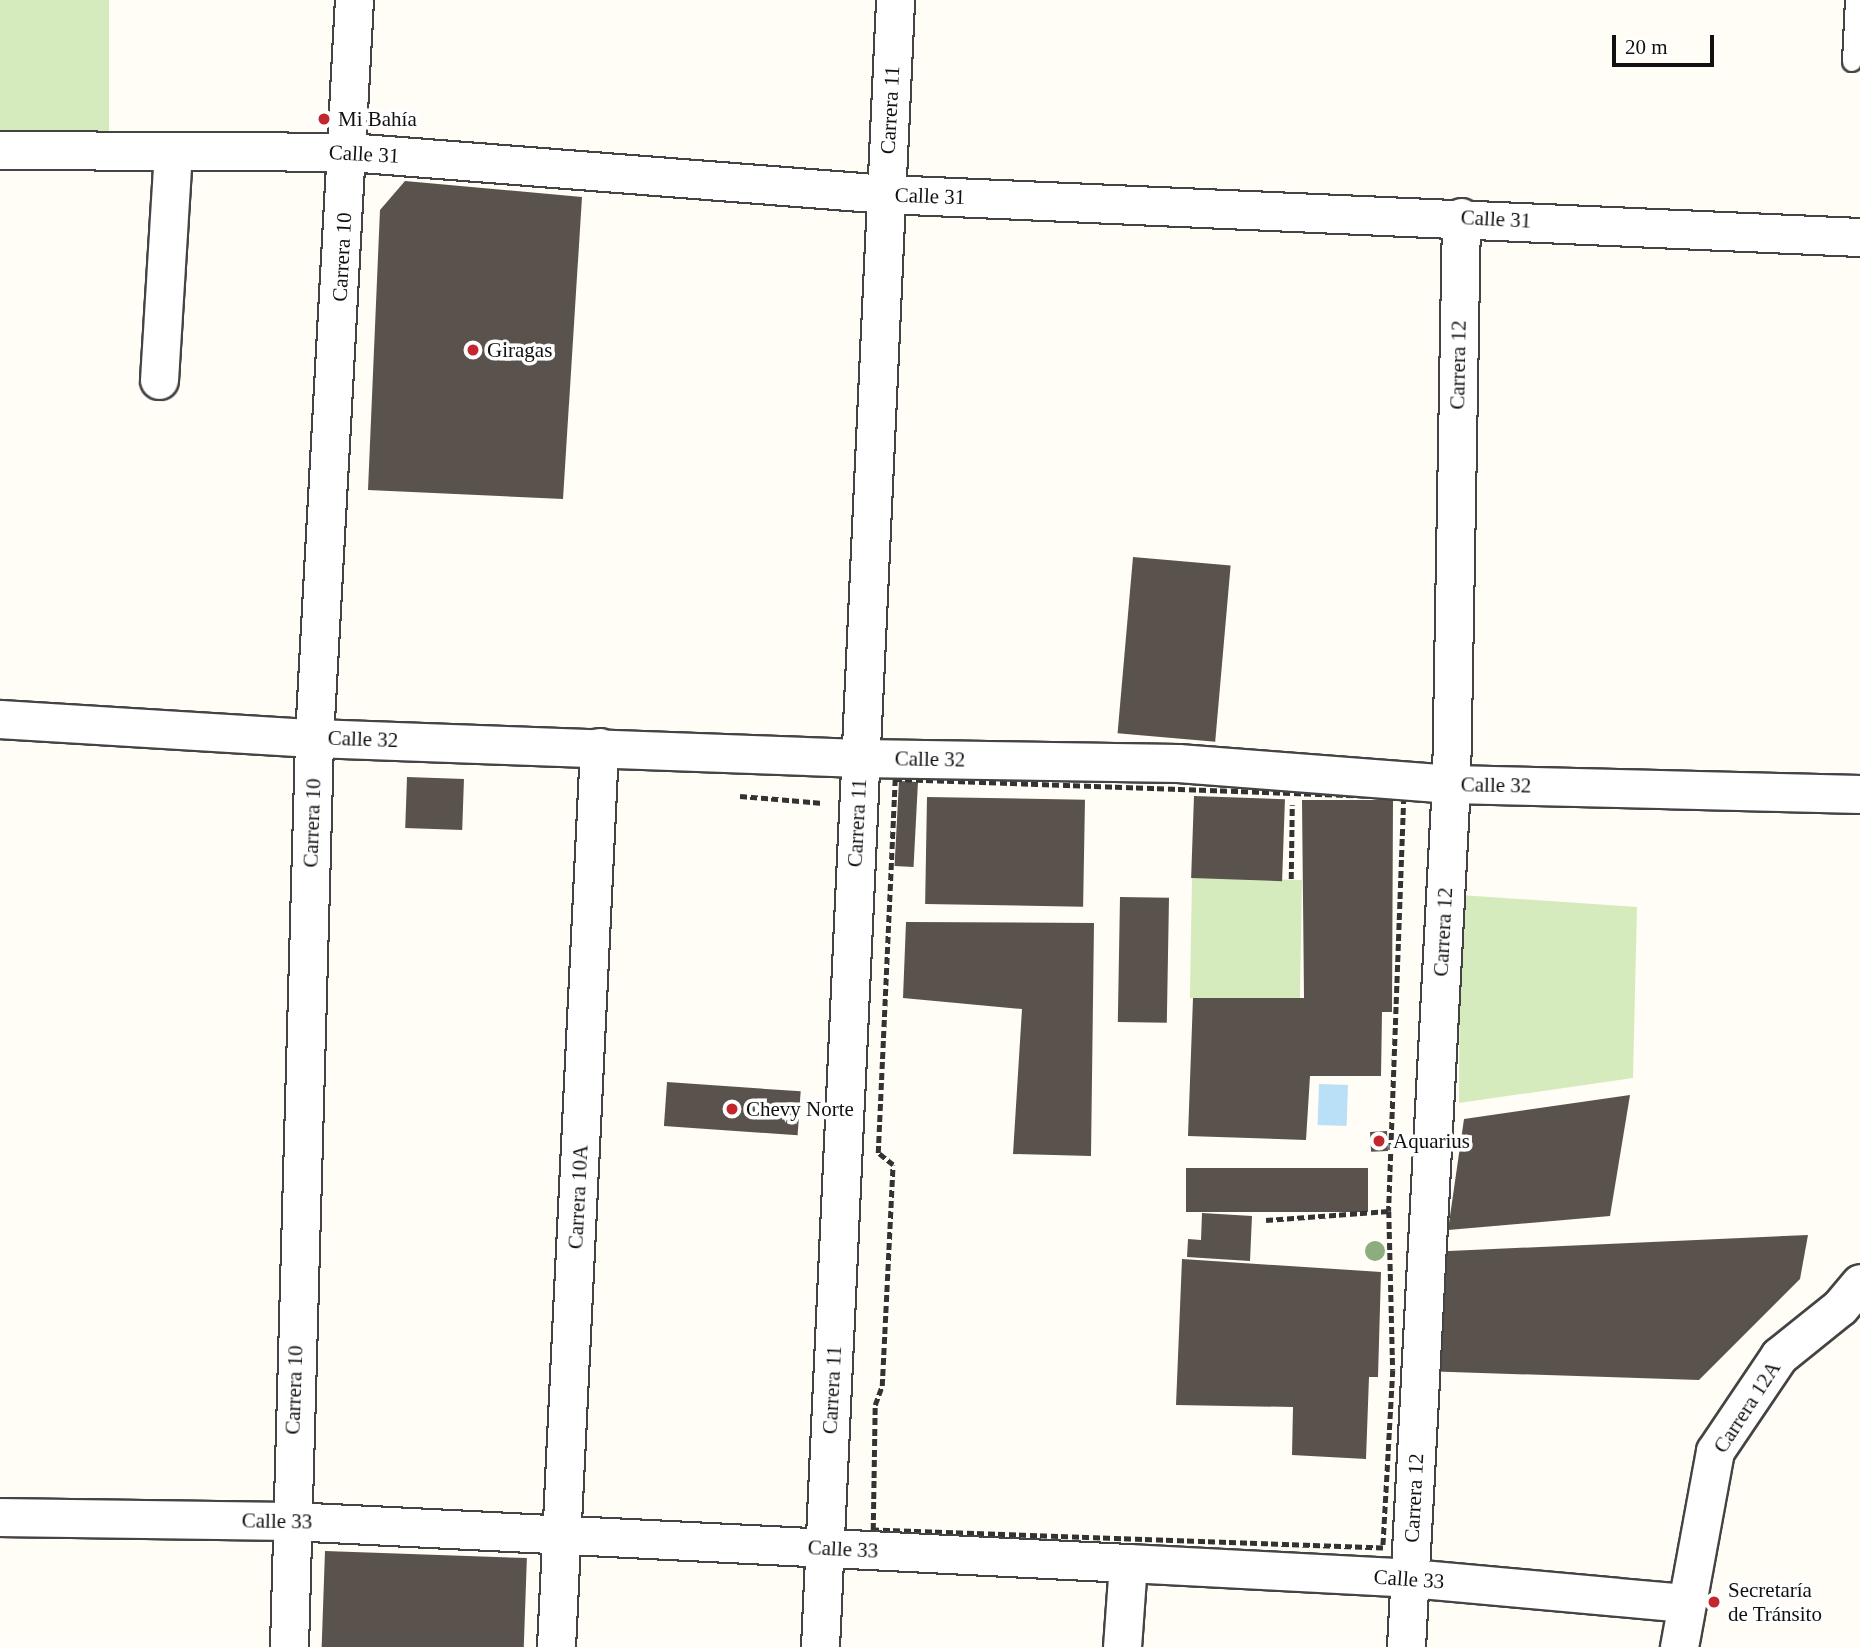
<!DOCTYPE html>
<meta charset="utf-8">
<style>
body{margin:0}
#map{position:relative;width:1860px;height:1647px;overflow:hidden;background:#fffdf5;font-family:Georgia,serif}
div>[style]{position:absolute}
[style*='--x']{left:calc(var(--x)*1px);top:calc(var(--y)*1px);width:calc(var(--w)*1px);rotate:calc(var(--a)*1deg)}
.green>*{inset:0;background:#d5ebbd;transform-origin:0 0}
.water>*{inset:0;background:#b9e0f7;transform-origin:0 0}
.building>*{inset:0;background:#5a524d;transform-origin:0 0}
.path>*{height:4.5px;margin-top:-2.25px;transform-origin:0;background:repeating-linear-gradient(90deg,#333 0 7px,transparent 0 10.5px)}
.roads{filter:drop-shadow(2px 0 #444) drop-shadow(-2px 0 #444) drop-shadow(0 2px #444) drop-shadow(0 -2px #444)}
.service>*{height:18px;margin:-9px;padding:0 9px;transform-origin:9px;border-radius:9px;background:#fff}
.minor>*{height:37px;margin:-18.5px;padding:0 18.5px;transform-origin:18.5px;border-radius:18.5px;background:#fff}
.trees>*{width:20px;height:20px;margin:-10px;border-radius:50%;background:#8dad7f}
.dots>*{width:19px;height:19px;translate:-50% -50%;box-sizing:border-box;border:4px solid #fff;border-radius:50%}
span{translate:-50% -50%;white-space:nowrap;text-align:center;line-height:1.15;-webkit-text-stroke:7px #fff;paint-order:stroke}
.street-label{font-size:21px;color:#111}
.poi-label{font-size:21px;color:#111}
.left{translate:0 -50%;text-align:left}
.scale{position:absolute;left:1612px;top:35px;width:102px;height:32px;box-sizing:border-box;border:4px solid #111;border-top:0;padding-left:9px;font-size:21px;line-height:24px;white-space:nowrap;color:#111;-webkit-text-stroke:5px #fff;paint-order:stroke}
</style>
<div id="map">
<div class="green">
<div style="left:0;top:0;width:109px;height:131px"></div>
<div style="left:1192px;top:878px;width:110px;height:120px;rotate:1deg"></div>
<div style="clip-path:polygon(1460px 895px,1637px 907px,1633px 1078px,1459px 1103px)"></div>
</div>
<div class="water">
<div style="left:1319px;top:1084px;width:29px;height:41px;rotate:2deg"></div>
</div>
<div class="building">
<div style="clip-path:polygon(405px 181px,582px 197px,563px 499px,368px 490px,380px 210px)"></div>
<div style="left:1133px;top:557px;width:98px;height:177px;rotate:5deg"></div>
<div style="left:407px;top:777px;width:57px;height:51px;rotate:2deg"></div>
<div style="left:899px;top:781px;width:19px;height:85px;rotate:3deg"></div>
<div style="left:1194px;top:796px;width:91px;height:82px;rotate:2deg"></div>
<div style="left:927px;top:797px;width:158px;height:107px;rotate:1deg"></div>
<div style="clip-path:polygon(1302px 800px,1393px 800px,1392px 1012px,1382px 1012px,1381px 1076px,1310px 1076px,1306px 1140px,1188px 1136px,1193px 998px,1304px 998px)"></div>
<div style="left:1120px;top:897px;width:49px;height:125px;rotate:1deg"></div>
<div style="clip-path:polygon(906px 922px,1094px 923px,1091px 1156px,1013px 1154px,1022px 1009px,903px 998px)"></div>
<div style="left:667px;top:1082px;width:134px;height:44px;rotate:4deg"></div>
<div style="clip-path:polygon(1630px 1095px,1610px 1216px,1448px 1230px,1464px 1119px)"></div>
<div style="left:1387px;top:1131px;width:20px;height:17px;rotate:87deg"></div>
<div style="left:1186px;top:1168px;width:182px;height:44px"></div>
<div style="clip-path:polygon(1202px 1213px,1252px 1216px,1250px 1261px,1187px 1257px,1188px 1239px,1201px 1240px)"></div>
<div style="clip-path:polygon(1808px 1235px,1800px 1279px,1699px 1380px,1421px 1371px,1427px 1252px)"></div>
<div style="clip-path:polygon(1182px 1259px,1381px 1272px,1378px 1377px,1369px 1377px,1366px 1459px,1292px 1455px,1293px 1407px,1176px 1405px)"></div>
<div style="left:325px;top:1551px;width:202px;height:96px;rotate:2deg"></div>
</div>
<div class="path">
<div style="--x:895;--y:779;--w:509;--a:2.03"></div>
<div style="--x:1404;--y:797;--w:414;--a:92.1"></div>
<div style="--x:1389;--y:1211;--w:159;--a:88.6"></div>
<div style="--x:1393;--y:1370;--w:178;--a:93.2"></div>
<div style="--x:1383;--y:1548;--w:510;--a:-177.98"></div>
<div style="--x:873;--y:1530;--w:125;--a:-89.1"></div>
<div style="--x:875;--y:1405;--w:20;--a:-70"></div>
<div style="--x:882;--y:1386;--w:221;--a:-87.2"></div>
<div style="--x:893;--y:1165;--w:19;--a:-141"></div>
<div style="--x:878;--y:1153;--w:374;--a:-87.4"></div>
<div style="--x:740;--y:796;--w:83;--a:4.8"></div>
<div style="--x:1291;--y:879;--w:74;--a:-89.2"></div>
<div style="--x:1266;--y:1220;--w:123;--a:-4.2"></div>
</div>
<div class="roads">
<div class="service">
<div style="--x:1852;--y:62;--w:62;--a:-87.2"></div>
</div>
<div class="minor">
<div style="--x:0;--y:150;--w:349;--a:0.3"></div>
<div style="--x:349;--y:152;--w:539;--a:4.47"></div>
<div style="--x:886;--y:194;--w:975;--a:2.53"></div>
<div style="--x:159;--y:380;--w:227;--a:-86.5"></div>
<div style="--x:0;--y:719;--w:315;--a:3.5"></div>
<div style="--x:314;--y:738;--w:546;--a:2.1"></div>
<div style="--x:860;--y:758;--w:318;--a:0.9"></div>
<div style="--x:1178;--y:763;--w:274;--a:4.4"></div>
<div style="--x:1451;--y:784;--w:409;--a:1.4"></div>
<div style="--x:0;--y:1517;--w:290;--a:0.8"></div>
<div style="--x:290;--y:1521;--w:839;--a:2.87"></div>
<div style="--x:1128;--y:1563;--w:282;--a:3"></div>
<div style="--x:1410;--y:1578;--w:276;--a:5.2"></div>
<div style="--x:289;--y:1647;--w:909;--a:-88.42"></div>
<div style="--x:314;--y:738;--w:739;--a:-86.9"></div>
<div style="--x:556;--y:1647;--w:901;--a:-87.26"></div>
<div style="--x:820;--y:1647;--w:1649;--a:-87.39"></div>
<div style="--x:1122;--y:1647;--w:84;--a:-85.9"></div>
<div style="--x:1406;--y:1647;--w:864;--a:-87.02"></div>
<div style="--x:1451;--y:784;--w:567;--a:-88.99"></div>
<div style="--x:1679;--y:1647;--w:199;--a:-79.6"></div>
<div style="--x:1715;--y:1451;--w:115;--a:-56"></div>
<div style="--x:1779;--y:1356;--w:78;--a:-38.8"></div>
<div style="--x:1840;--y:1307;--w:31;--a:-50"></div>
</div>
</div>
<div class="trees">
<div style="left:1375px;top:1251px"></div>
</div>
<div class="dots">
<div style="left:324px;top:119px;background:#c4262e"></div>
<div style="left:473px;top:350px;background:#c4262e"></div>
<div style="left:732px;top:1109px;background:#c4262e"></div>
<div style="left:1379px;top:1141px;background:#c4262e"></div>
<div style="left:1714px;top:1602px;background:#c4262e"></div>
</div>
<div class="street-label">
<span style="left:890px;top:110px;rotate:-87deg">Carrera 11</span>
<span style="left:364px;top:154px;rotate:3deg">Calle 31</span>
<span style="left:930px;top:196px;rotate:2deg">Calle 31</span>
<span style="left:1496px;top:219px;rotate:3deg">Calle 31</span>
<span style="left:342px;top:257px;rotate:-87deg">Carrera 10</span>
<span style="left:1458px;top:365px;rotate:-89deg">Carrera 12</span>
<span style="left:363px;top:739px;rotate:2deg">Calle 32</span>
<span style="left:930px;top:759px;rotate:1deg">Calle 32</span>
<span style="left:1496px;top:785px;rotate:1deg">Calle 32</span>
<span style="left:312px;top:823px;rotate:-88deg">Carrera 10</span>
<span style="left:857px;top:823px;rotate:-87deg">Carrera 11</span>
<span style="left:1443px;top:932px;rotate:-87deg">Carrera 12</span>
<span style="left:578px;top:1197px;rotate:-87deg">Carrera 10A</span>
<span style="left:294px;top:1390px;rotate:-88deg">Carrera 10</span>
<span style="left:832px;top:1390px;rotate:-87deg">Carrera 11</span>
<span style="left:1747px;top:1407px;rotate:-57deg">Carrera 12A</span>
<span style="left:1414px;top:1498px;rotate:-87deg">Carrera 12</span>
<span style="left:277px;top:1521px;rotate:1deg">Calle 33</span>
<span style="left:843px;top:1549px;rotate:3deg">Calle 33</span>
<span style="left:1409px;top:1579px;rotate:4deg">Calle 33</span>
</div>
<div class="poi-label">
<span class="left" style="left:338px;top:119px">Mi Bahía</span>
<span class="left" style="left:487px;top:350px">Giragas</span>
<span class="left" style="left:746px;top:1109px">Chevy Norte</span>
<span class="left" style="left:1393px;top:1141px">Aquarius</span>
<span class="left" style="left:1728px;top:1602px">Secretaría<br>de Tránsito</span>
</div>
<div class="scale">20 m</div>
</div>
